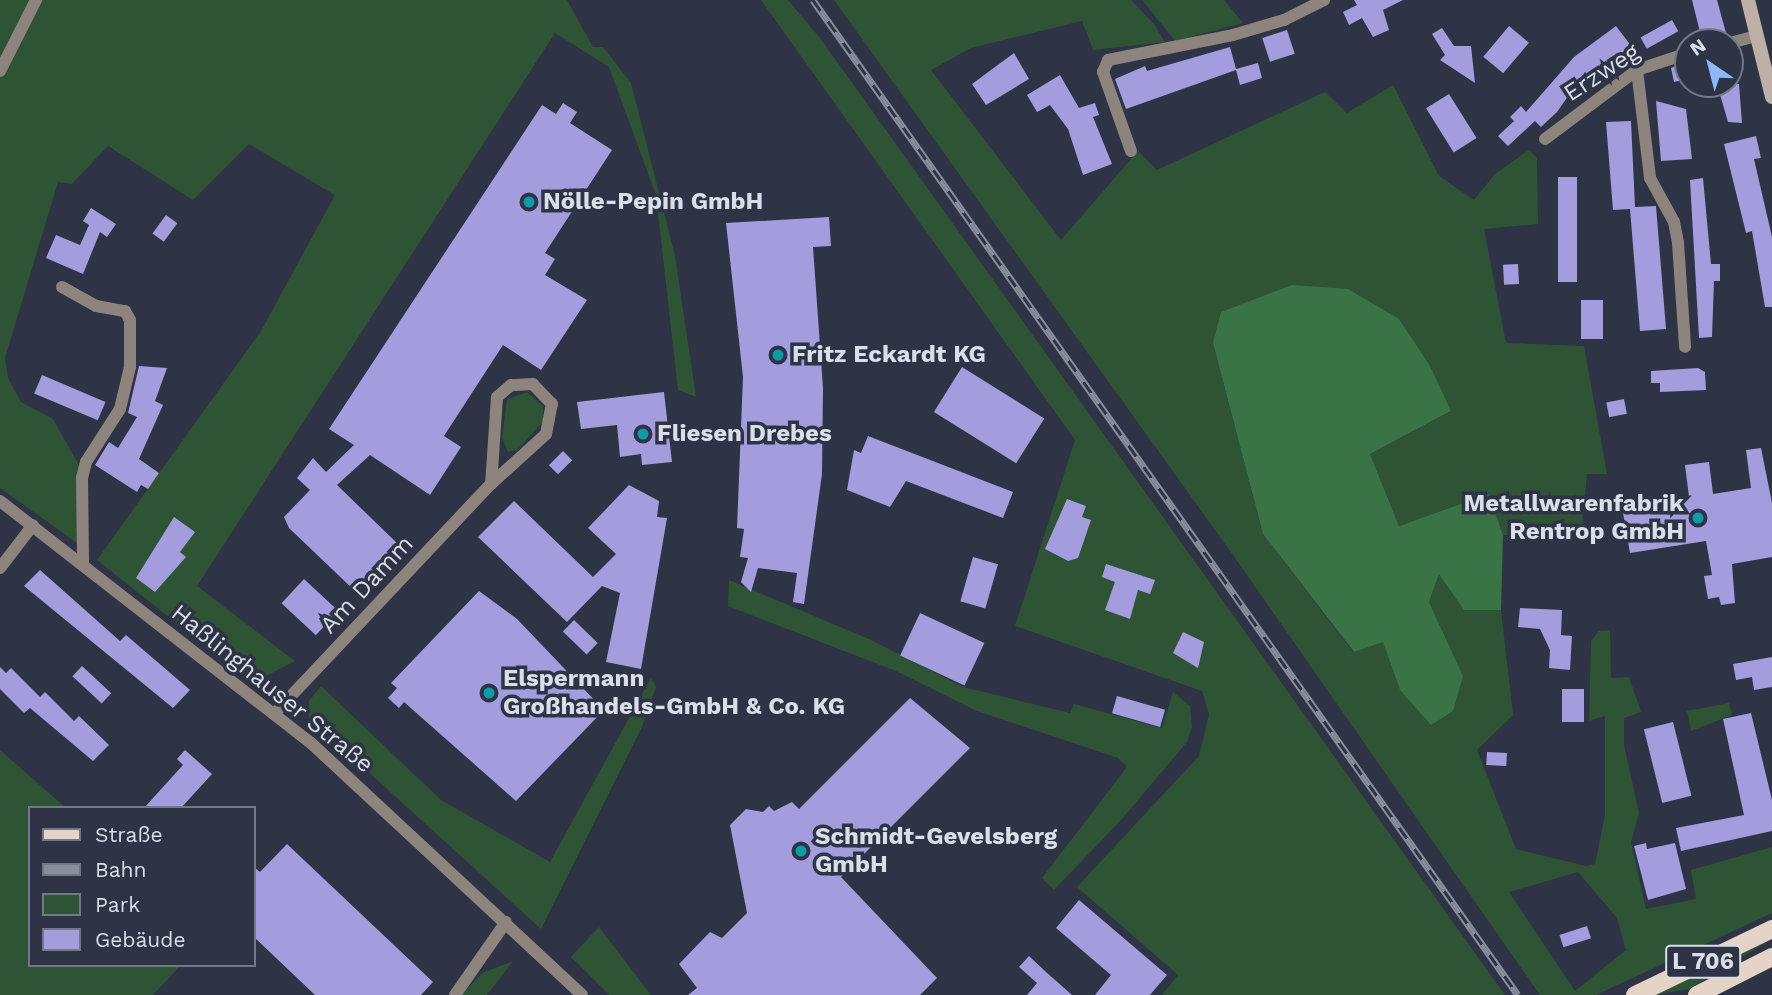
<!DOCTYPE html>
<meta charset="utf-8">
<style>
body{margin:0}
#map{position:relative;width:1772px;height:995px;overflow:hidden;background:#2e3445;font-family:"Work Sans",sans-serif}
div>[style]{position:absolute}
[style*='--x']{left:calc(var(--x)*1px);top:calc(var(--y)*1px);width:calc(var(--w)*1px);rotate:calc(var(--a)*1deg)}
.green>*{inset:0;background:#2f5335}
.forest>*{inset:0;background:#3a7345}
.building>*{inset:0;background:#a39cdd;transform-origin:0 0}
.minor>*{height:12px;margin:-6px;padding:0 6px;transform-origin:6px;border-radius:6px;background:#8c847d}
.secondary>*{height:14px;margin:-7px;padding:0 7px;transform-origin:7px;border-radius:7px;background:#beb0a6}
.primary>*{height:18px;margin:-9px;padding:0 9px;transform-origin:9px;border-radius:9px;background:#e4d3c6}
.rail>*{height:7px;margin-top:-3.5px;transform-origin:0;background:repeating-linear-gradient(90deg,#2e3445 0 13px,#898e9c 0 26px);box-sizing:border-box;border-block:2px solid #898e9c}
.dots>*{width:19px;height:19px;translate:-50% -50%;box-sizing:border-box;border:4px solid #2e3445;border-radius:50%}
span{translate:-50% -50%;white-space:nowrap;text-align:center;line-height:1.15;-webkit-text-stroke:7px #2e3445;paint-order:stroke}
.shield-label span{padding:2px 5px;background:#2e3445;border:2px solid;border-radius:5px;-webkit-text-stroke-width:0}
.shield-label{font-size:23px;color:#dadee9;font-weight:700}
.street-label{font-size:24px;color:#dadee9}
.poi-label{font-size:24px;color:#dadee9;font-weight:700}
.left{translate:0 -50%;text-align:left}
.right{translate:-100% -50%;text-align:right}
.legend{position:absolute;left:28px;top:806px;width:228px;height:161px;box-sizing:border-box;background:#2e3445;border:2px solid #737887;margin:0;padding:9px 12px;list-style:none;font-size:21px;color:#dadee9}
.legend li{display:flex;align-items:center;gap:14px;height:35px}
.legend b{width:35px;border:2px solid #737887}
.north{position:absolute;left:1674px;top:28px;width:70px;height:70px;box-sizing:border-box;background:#2e3445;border:2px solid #737887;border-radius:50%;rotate:325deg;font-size:19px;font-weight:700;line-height:28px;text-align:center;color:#dadee9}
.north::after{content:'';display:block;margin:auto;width:24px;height:32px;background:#8db9fc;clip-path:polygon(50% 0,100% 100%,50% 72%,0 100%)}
</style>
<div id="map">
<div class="green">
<div style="clip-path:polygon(0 0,567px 0,593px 47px,603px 47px,631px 83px,675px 256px,696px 397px,678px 390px,656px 195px,609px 67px,555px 33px,197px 586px,295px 661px,268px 675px,238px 672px,97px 560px,261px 331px,335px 195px,249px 144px,193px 200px,108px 146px,72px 184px,58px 182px,5px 358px,8px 378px,21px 402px,53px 419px,80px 467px,77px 543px,0 488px)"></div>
<div style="clip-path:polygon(761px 0,788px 0,820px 38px,1505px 995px,1162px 995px,1178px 975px,1077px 887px,1199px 756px,1209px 714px,1202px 691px,1015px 626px,1075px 440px)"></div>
<div style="clip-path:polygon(evenodd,834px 0,1131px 0,1154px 24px,1165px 42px,1093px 50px,1082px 21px,971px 48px,931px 70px,1061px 240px,1138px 151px,1157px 170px,1325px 92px,1347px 113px,1393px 85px,1439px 176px,1474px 200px,1495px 174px,1529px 150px,1537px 158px,1538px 224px,1484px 229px,1506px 343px,1584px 346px,1607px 474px,1587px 474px,1581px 535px,1503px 535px,1487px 494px,1399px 526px,1370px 454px,1450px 412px,1430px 366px,1213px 343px,1263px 534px,1353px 652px,1383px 641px,1400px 690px,1463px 676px,1429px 602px,1439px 573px,1464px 609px,1501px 610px,1513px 715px,1477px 750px,1516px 849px,1586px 866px,1595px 864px,1605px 815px,1605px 716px,1589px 721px,1591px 641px,1599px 631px,1610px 630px,1611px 678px,1629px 677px,1641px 712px,1624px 718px,1624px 745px,1639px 813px,1631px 842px,1646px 909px,1696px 899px,1691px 870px,1772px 847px,1772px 913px,1596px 995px,1540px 995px,1233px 555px,834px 0,1578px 872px,1617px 918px,1626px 950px,1575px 991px,1509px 892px,1578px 872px)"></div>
<div style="clip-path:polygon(1142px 0,1224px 0,1243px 23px,1175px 41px)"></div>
<div style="clip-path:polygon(527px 392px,543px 406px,543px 422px,517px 450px,508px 452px,502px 438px,507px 399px)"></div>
<div style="clip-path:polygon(729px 580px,871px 640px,963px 687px,1070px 713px,1074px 704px,1162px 728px,1173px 692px,1190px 706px,1192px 727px,1187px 742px,1122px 819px,1054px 890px,1042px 878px,1127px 767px,1118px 758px,977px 711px,896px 671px,728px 606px)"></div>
<div style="clip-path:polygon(651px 678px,656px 687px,641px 729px,541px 929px,309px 718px,309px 701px,321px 686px,441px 800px,550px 862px)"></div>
<div style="clip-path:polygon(1729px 703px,1732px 715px,1691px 731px,1687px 711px)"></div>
<div style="clip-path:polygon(0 750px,66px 808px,30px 808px,30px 965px,181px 965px,153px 995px,0 995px)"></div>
<div style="clip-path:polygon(599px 927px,651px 995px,609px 995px,571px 957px)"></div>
<div style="clip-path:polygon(1772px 939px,1689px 989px,1654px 995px)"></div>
<div style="clip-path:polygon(513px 961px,487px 995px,462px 995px,482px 973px)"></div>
</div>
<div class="forest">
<div style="clip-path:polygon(1292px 285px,1348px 289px,1399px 319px,1430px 366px,1451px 411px,1370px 454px,1399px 526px,1488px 494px,1503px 535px,1501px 610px,1464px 610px,1439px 574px,1429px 602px,1463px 676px,1453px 711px,1431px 725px,1400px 690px,1383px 642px,1354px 652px,1263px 534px,1213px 343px,1221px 312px)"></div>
</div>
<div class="building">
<div style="clip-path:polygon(1354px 0,1403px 0,1383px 10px,1389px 30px,1373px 37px,1362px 18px,1349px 25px,1343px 12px,1357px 5px)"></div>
<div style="clip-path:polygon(1692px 0,1717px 0,1726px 33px,1701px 36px)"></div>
<div style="left:1672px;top:20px;width:13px;height:36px;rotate:61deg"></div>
<div style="left:1509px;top:26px;width:26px;height:40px;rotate:40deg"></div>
<div style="clip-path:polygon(1616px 26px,1632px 47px,1590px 79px,1585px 72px,1557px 112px,1541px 127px,1535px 121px,1508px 146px,1498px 136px,1514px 121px,1510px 117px,1521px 106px,1526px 112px,1574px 57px)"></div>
<div style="clip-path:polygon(1442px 28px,1454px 46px,1471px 46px,1475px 83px,1440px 60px,1445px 55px,1432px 34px)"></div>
<div style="left:1287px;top:30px;width:25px;height:26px;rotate:72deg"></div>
<div style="clip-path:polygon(1230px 47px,1236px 69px,1258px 63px,1262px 78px,1240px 85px,1236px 70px,1126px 109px,1115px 79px,1145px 66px,1147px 71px)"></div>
<div style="clip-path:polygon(1014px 53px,1029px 79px,986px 105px,972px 84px)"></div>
<div style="clip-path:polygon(1688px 62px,1688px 79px,1674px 82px,1671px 68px)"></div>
<div style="clip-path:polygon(1060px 75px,1079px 108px,1095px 103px,1099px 115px,1093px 117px,1112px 164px,1083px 175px,1068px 129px,1050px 105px,1037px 112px,1027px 95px)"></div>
<div style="clip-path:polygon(1717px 84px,1739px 84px,1742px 123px,1728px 122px)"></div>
<div style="left:1449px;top:94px;width:52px;height:27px;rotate:58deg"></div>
<div style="clip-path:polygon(1656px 101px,1686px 109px,1692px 159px,1661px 161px)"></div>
<div style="clip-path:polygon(563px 103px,577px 112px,570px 123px,612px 150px,545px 253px,555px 259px,545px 275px,587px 300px,541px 370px,503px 345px,444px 436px,461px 447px,430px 495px,370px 455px,337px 485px,400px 546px,356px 592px,289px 528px,284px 517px,310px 490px,297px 478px,313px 458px,326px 472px,354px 445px,329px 429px,542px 105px,556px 114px)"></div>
<div style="clip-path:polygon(1631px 121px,1635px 207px,1656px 206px,1666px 329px,1640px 331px,1630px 209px,1613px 210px,1606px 122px)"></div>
<div style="clip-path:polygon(1756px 136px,1761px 158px,1754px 159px,1772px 237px,1772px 307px,1765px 307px,1752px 231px,1746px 233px,1724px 144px)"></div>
<div style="left:1558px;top:177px;width:19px;height:105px"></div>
<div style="clip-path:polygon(1703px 178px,1711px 264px,1720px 264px,1720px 281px,1714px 281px,1712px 337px,1699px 338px,1690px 180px)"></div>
<div style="clip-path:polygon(91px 208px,116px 224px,107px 237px,100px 232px,83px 274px,46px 258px,56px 235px,80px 245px,89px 225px,83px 221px)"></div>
<div style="left:166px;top:215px;width:14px;height:23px;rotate:36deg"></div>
<div style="clip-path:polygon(829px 217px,831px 246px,813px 247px,823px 388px,822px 474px,804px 604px,793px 602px,797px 573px,758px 568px,751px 592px,741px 582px,748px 558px,740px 557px,744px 529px,737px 528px,743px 377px,726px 223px)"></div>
<div style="left:1518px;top:264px;width:20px;height:15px;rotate:87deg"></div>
<div style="left:1581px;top:300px;width:22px;height:39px"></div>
<div style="clip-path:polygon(139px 366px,167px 368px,155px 401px,163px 405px,139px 459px,159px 473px,148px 489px,141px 485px,137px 492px,95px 465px,109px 442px,118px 448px,137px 417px,128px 413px)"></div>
<div style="left:962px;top:367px;width:97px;height:53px;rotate:32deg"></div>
<div style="clip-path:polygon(1698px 368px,1705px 372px,1706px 390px,1660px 392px,1660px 383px,1651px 383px,1651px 371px)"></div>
<div style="left:42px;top:375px;width:69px;height:20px;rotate:23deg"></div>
<div style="clip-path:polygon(664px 392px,672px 462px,642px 465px,641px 454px,620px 457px,617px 425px,581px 429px,577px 402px)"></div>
<div style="left:1624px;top:399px;width:15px;height:18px;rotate:79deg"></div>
<div style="clip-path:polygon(868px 436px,1013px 492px,1003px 518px,906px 481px,890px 507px,847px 490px,854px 450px,861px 453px)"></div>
<div style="clip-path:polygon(1761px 448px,1772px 503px,1772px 557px,1732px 564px,1735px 603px,1721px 605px,1719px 597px,1708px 599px,1704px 576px,1712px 575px,1706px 541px,1630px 553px,1622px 507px,1689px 497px,1685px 465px,1709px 462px,1713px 494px,1751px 488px,1746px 450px)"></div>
<div style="left:563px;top:451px;width:13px;height:20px;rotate:45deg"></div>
<div style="clip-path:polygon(629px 485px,659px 501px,657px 517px,667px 518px,641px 669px,606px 662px,620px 593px,602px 586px,567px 622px,478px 537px,514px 501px,593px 577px,616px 554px,588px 528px)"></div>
<div style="clip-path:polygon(1067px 499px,1086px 506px,1082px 517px,1091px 520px,1078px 558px,1068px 561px,1045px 549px)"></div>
<div style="clip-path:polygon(174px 517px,195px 532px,180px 552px,186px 557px,155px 592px,136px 578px)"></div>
<div style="left:973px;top:557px;width:26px;height:46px;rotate:16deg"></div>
<div style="clip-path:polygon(1106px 564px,1155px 580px,1150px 594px,1138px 590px,1130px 619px,1105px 610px,1115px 582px,1102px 577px)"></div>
<div style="clip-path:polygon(40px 570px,120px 641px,126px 635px,190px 690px,173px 708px,24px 586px)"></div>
<div style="left:304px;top:579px;width:47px;height:33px;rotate:43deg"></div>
<div style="clip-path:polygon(479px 591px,517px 619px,604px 710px,516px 801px,404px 702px,399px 708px,388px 698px,397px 688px,391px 683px)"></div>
<div style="clip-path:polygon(1520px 608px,1562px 610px,1561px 635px,1572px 636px,1570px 670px,1549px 668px,1550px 650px,1540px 629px,1518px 627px)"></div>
<div style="left:920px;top:613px;width:71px;height:47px;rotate:25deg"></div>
<div style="left:574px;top:620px;width:33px;height:16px;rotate:44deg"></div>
<div style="clip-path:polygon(1183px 632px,1204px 642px,1198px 668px,1173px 653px)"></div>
<div style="clip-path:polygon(1772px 657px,1772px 687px,1754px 690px,1752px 677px,1736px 680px,1733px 664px)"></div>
<div style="left:82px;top:666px;width:40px;height:14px;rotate:43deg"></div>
<div style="clip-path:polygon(0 667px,6px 673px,11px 668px,40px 697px,45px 692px,74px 721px,79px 716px,109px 745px,93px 761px,30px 708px,24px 713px,0 689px)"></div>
<div style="left:1562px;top:689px;width:22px;height:33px"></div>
<div style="left:1117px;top:696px;width:50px;height:18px;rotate:16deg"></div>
<div style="clip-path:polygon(910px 698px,970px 748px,841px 877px,937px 978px,920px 995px,688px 995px,697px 988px,679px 964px,710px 932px,722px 938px,747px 913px,730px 825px,746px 809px,763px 812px,769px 806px,774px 811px,792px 802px,799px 809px)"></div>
<div style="clip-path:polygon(1751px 713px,1772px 800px,1772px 831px,1681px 851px,1676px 828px,1744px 815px,1723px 719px)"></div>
<div style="left:1673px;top:722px;width:76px;height:30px;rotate:76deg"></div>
<div style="clip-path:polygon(185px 750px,212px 774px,181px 808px,144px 808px,183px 765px,177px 759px)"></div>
<div style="left:1487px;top:752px;width:20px;height:13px;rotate:3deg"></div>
<div style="clip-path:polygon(1646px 843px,1647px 849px,1675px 843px,1686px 889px,1648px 900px,1634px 846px)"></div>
<div style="clip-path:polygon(287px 844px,433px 982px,421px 995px,315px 995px,254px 937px,254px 867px,260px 872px)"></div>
<div style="clip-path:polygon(1079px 900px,1167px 975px,1150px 995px,1095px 995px,1111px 975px,1056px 928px)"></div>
<div style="left:1587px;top:926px;width:13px;height:29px;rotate:72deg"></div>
<div style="clip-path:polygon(1029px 956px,1046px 972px,1072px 995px,1027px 995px,1037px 983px,1019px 967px)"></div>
</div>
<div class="minor">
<div style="--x:1730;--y:43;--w:28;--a:-15"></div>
<div style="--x:1637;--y:70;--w:109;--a:83.1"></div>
<div style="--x:1650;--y:178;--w:50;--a:61.4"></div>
<div style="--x:1674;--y:222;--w:21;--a:79"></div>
<div style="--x:1678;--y:243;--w:104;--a:86.1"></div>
<div style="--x:0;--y:71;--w:80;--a:-63.1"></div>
<div style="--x:1545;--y:139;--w:115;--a:-36.9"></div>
<div style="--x:1637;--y:70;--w:54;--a:-18.4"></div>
<div style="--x:1131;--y:151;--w:84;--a:-109.5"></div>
<div style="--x:1103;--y:72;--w:13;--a:-67"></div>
<div style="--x:1108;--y:60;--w:127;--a:-11.3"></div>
<div style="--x:1233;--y:35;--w:53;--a:-16.4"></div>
<div style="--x:1284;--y:20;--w:45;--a:-26.6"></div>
<div style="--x:62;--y:287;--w:39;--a:29"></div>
<div style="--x:96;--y:306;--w:29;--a:10"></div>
<div style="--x:125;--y:311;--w:10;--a:61"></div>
<div style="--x:130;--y:320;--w:47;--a:90"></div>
<div style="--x:130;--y:367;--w:43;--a:103.4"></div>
<div style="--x:120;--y:409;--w:63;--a:122.7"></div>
<div style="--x:86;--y:462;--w:16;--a:104"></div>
<div style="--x:82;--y:478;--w:86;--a:89.3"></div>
<div style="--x:0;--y:501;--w:394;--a:37.9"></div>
<div style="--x:311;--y:743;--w:370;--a:42.9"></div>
<div style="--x:0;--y:568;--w:54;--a:-52.5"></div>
<div style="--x:274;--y:714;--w:316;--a:-46.7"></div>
<div style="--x:491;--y:484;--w:74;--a:-42.3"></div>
<div style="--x:546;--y:434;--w:31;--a:-79"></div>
<div style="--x:552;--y:404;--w:28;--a:-134"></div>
<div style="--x:533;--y:384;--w:22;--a:177"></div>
<div style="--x:511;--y:385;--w:18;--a:139"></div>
<div style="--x:497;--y:397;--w:87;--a:93.9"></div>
<div style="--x:455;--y:995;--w:89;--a:-55.1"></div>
</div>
<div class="secondary">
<div style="--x:1748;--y:0;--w:100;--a:76.1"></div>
</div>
<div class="primary">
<div style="--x:1635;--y:995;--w:152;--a:-25.7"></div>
<div style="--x:1697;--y:995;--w:84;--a:-26.9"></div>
</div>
<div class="rail">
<div style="--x:813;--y:0;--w:1219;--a:54.68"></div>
</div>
<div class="dots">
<div style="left:529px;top:202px;background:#0f9aa8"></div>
<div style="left:778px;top:355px;background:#0f9aa8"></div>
<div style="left:643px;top:434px;background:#0f9aa8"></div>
<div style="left:1698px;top:518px;background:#0f9aa8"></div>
<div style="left:489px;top:693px;background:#0f9aa8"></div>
<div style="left:801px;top:851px;background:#0f9aa8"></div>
</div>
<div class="shield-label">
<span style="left:1703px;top:962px">L 706</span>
</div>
<div class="street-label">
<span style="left:1602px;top:73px;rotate:-33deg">Erzweg</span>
<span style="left:367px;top:585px;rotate:-47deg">Am Damm</span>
<span style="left:272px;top:689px;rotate:39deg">Haßlinghauser Straße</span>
</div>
<div class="poi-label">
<span class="left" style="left:543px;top:202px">Nölle-Pepin GmbH</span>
<span class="left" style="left:792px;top:355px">Fritz Eckardt KG</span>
<span class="left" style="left:657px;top:434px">Fliesen Drebes</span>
<span class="right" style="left:1684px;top:518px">Metallwarenfabrik<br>Rentrop GmbH</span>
<span class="left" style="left:503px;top:693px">Elspermann<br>Großhandels-GmbH &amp; Co. KG</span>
<span class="left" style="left:815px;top:851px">Schmidt-Gevelsberg<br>GmbH</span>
</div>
<ul class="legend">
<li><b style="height:9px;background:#e4d3c6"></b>Straße</li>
<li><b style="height:9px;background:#898e9c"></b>Bahn</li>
<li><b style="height:19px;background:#2f5335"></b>Park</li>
<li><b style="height:19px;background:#a39cdd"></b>Gebäude</li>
</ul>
<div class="north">N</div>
</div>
